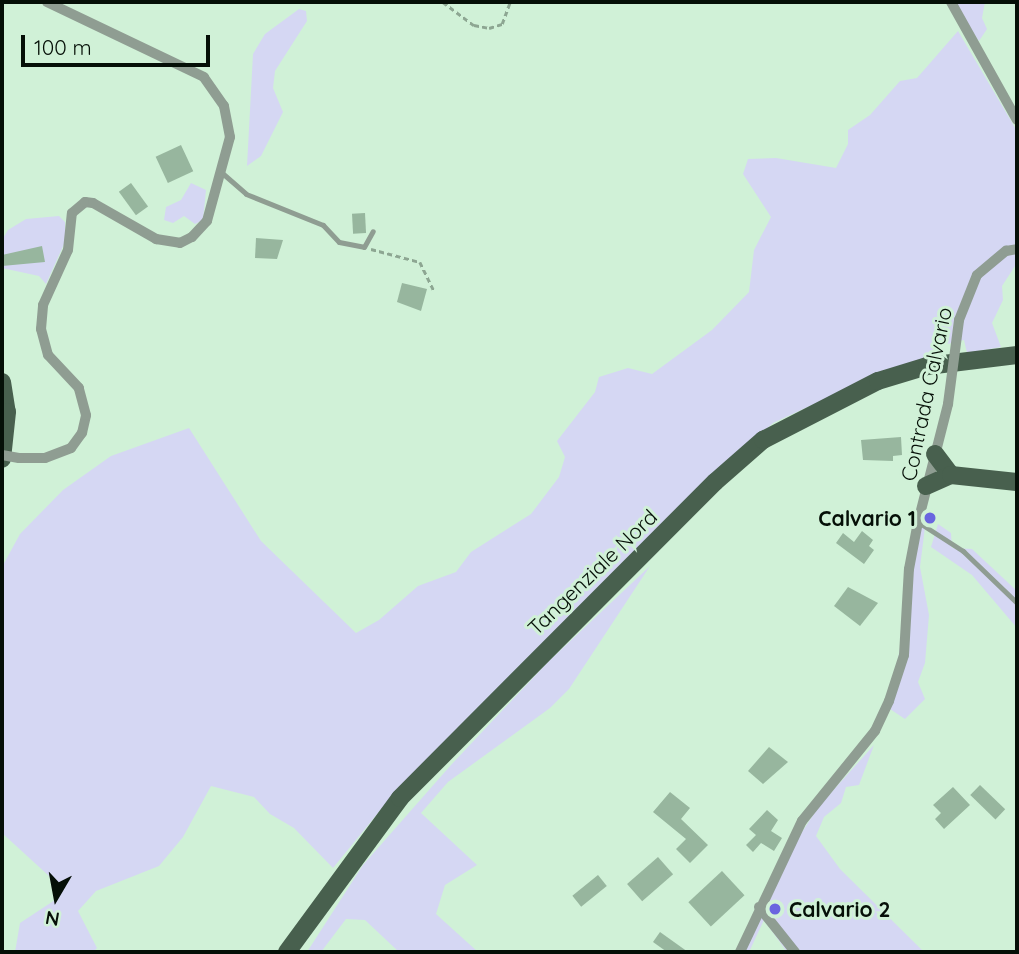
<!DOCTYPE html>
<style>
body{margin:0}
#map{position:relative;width:1019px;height:954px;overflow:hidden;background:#d0f1d7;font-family:Quicksand,sans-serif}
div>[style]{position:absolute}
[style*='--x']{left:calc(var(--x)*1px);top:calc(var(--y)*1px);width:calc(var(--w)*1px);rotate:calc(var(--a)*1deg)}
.green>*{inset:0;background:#d5d7f3}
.building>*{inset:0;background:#97b69e;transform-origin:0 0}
.path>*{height:2.5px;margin-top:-1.25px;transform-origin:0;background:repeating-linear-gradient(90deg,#8da692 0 5px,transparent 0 8.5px)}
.lane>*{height:5px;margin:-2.5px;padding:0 2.5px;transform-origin:2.5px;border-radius:2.5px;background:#8f9d92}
.street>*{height:10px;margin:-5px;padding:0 5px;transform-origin:5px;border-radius:5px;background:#8f9d92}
.primary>*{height:18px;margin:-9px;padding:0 9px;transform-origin:9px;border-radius:9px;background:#48604e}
.street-bridge>*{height:10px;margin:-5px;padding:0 5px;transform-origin:5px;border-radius:5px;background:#8f9d92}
.dots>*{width:19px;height:19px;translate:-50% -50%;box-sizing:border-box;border:4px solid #d0f1d7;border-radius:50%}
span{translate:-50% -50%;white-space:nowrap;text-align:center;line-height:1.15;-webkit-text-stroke:6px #d0f1d7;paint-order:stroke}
.street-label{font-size:21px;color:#050f07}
.poi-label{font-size:21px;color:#050f07;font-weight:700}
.right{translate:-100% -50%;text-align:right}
.left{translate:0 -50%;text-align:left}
.frame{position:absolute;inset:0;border:4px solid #050f07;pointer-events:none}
.north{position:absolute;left:21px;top:863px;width:70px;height:70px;-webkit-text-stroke:5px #d0f1d7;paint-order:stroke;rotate:190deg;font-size:19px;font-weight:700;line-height:28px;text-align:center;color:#050f07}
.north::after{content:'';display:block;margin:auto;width:24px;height:32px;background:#050f07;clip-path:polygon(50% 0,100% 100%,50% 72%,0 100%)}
.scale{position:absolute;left:21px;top:35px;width:189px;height:32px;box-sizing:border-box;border:4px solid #050f07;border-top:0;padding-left:9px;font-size:21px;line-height:24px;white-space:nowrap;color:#050f07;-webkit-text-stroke:5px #d0f1d7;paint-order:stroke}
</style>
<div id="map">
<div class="green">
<div style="clip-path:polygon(951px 2px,985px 2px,982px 18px,987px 29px,979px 41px)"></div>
<div style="clip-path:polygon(299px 9px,306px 11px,307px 21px,275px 71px,273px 88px,283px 112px,261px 156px,247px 166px,253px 54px,265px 34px)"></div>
<div style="clip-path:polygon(958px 31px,1017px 131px,1017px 263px,1002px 286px,1003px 300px,992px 323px,1001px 347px,967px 353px,964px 340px,935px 347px,936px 360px,827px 398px,773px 423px,681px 507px,396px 791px,333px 868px,294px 828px,270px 814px,254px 797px,211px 786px,183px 837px,159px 866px,96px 891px,78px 911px,97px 948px,93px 952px,15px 952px,20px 923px,58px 898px,49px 876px,2px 833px,2px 567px,20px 534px,63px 490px,111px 456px,189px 428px,261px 541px,356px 633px,379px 620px,418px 586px,456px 572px,471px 552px,531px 514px,559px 477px,565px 457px,557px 441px,595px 392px,599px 377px,628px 368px,652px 374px,712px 330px,749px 292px,754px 250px,771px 217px,743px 174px,748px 159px,776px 158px,836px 168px,848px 144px,848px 130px,870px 115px,900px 81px,917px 78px)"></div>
<div style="clip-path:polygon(191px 183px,206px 190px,203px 220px,195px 224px,184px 216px,173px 223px,164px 220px,166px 207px,181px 200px)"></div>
<div style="clip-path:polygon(59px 216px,65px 222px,65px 242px,46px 284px,39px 276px,2px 268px,2px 240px,8px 230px,26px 219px)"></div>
<div style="clip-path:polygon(921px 518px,926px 519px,920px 567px,929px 615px,925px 663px,918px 682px,925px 699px,905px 719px,890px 709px)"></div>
<div style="clip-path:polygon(938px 524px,951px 533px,952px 548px,972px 549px,1017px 591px,1017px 628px,972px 575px,931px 547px)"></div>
<div style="clip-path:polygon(650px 566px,569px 689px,550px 708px,448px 782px,421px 813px,477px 865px,445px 885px,436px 914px,478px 952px,399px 952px,365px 920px,346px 919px,321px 952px,307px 952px,363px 865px,451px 765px,548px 662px)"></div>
<div style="clip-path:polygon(874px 745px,859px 785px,846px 787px,841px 803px,824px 817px,816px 836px,840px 869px,924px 952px,787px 952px,764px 920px,749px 952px,742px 952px,791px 849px,819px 806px)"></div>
</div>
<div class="building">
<div style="left:181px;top:145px;width:29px;height:28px;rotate:65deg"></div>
<div style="left:131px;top:183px;width:29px;height:15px;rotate:54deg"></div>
<div style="left:365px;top:213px;width:20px;height:13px;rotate:87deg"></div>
<div style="clip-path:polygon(256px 238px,283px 240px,277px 259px,255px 258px)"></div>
<div style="clip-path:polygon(42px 246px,45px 262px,2px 266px,2px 255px)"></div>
<div style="clip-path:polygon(402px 283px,427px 289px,421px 311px,397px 302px)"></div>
<div style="clip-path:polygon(901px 437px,902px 455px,893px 456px,893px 461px,863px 460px,861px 440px)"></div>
<div style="clip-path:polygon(862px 531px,873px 540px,869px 546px,874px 550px,864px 564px,836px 543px,843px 533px,854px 542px)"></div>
<div style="clip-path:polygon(848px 587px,878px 603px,860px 626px,834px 606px)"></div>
<div style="clip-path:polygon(769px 747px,788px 762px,763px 784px,748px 771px)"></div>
<div style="left:980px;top:785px;width:35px;height:14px;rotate:44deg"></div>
<div style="clip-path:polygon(953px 787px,970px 805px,944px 829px,935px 819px,941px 813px,933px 805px)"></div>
<div style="clip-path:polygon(670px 792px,690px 808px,681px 819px,708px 845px,690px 863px,676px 849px,686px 839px,653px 812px)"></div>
<div style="clip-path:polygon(767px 810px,778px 820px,771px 831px,782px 838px,774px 851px,761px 843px,753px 852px,746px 845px,756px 835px,749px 829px)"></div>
<div style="left:658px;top:857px;width:23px;height:41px;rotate:49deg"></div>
<div style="left:722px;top:871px;width:33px;height:46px;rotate:47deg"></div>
<div style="left:598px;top:875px;width:14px;height:33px;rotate:51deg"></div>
<div style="clip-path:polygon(660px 932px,688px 952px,667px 952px,653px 942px)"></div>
</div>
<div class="path">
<div style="--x:443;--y:2;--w:39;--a:37"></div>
<div style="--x:474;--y:25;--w:15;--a:11"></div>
<div style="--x:489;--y:28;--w:14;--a:-17"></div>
<div style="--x:502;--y:24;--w:23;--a:-70"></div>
<div style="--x:371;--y:249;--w:51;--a:14.9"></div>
<div style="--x:420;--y:262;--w:32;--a:64"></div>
</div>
<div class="lane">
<div style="--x:221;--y:172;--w:33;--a:41"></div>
<div style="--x:246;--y:194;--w:83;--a:21.9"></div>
<div style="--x:323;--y:225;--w:23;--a:47"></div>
<div style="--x:339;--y:242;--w:25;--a:11"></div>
<div style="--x:364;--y:247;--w:18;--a:-61"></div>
<div style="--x:918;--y:522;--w:54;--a:32.8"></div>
<div style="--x:963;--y:551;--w:75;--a:43.9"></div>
</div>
<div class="street">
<div style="--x:951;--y:2;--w:135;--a:60.8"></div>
<div style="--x:959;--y:320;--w:48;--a:-68.2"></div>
<div style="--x:977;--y:275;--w:38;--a:-40"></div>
<div style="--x:1006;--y:251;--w:11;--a:-10"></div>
<div style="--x:19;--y:458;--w:26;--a:0"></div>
<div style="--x:45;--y:458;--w:28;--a:-21"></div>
<div style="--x:71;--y:448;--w:19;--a:-54"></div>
<div style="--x:82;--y:433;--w:18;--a:-77"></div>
<div style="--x:86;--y:415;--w:28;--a:-105"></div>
<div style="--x:79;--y:388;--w:45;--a:-133.2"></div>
<div style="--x:48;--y:355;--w:27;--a:-105"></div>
<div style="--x:41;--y:329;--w:24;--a:-85"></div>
<div style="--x:43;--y:305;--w:60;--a:-65.6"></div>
<div style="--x:68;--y:250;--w:37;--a:-84"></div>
<div style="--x:72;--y:213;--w:17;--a:-40"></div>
<div style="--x:85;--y:202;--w:8;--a:7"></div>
<div style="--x:93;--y:203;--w:73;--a:29.7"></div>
<div style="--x:156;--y:239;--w:24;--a:9"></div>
<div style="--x:180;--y:243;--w:13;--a:-27"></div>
<div style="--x:192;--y:237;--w:22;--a:-47"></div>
<div style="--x:207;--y:221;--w:87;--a:-74.7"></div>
<div style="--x:230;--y:137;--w:32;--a:-101"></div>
<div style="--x:224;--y:106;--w:35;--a:-125"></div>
<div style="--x:204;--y:77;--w:174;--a:-154.5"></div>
<div style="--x:759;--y:907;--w:58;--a:51.3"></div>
<div style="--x:740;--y:952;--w:145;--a:-64.7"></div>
<div style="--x:802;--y:821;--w:116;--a:-51"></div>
<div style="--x:875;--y:731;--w:33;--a:-65"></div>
<div style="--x:889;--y:701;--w:48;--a:-71.9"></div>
<div style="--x:904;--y:655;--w:86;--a:-86.7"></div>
<div style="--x:909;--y:569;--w:48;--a:-79.2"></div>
<div style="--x:918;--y:522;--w:122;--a:-75.7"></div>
</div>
<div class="primary">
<div style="--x:2;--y:382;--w:30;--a:81"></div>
<div style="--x:7;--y:412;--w:47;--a:96.1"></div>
<div style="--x:935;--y:454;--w:26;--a:53"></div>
<div style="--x:926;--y:486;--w:27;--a:-24"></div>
<div style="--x:951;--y:475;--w:66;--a:6.1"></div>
<div style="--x:287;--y:952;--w:191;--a:-53.7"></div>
<div style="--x:400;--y:798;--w:446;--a:-45.1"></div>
<div style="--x:715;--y:482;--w:64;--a:-41.2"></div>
<div style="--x:763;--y:440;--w:129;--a:-27.2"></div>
<div style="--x:878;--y:381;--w:51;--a:-17"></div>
<div style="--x:927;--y:366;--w:91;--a:-7"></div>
</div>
<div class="street-bridge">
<div style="--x:948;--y:404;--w:85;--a:-82.5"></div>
<div style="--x:2;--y:455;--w:17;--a:10"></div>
</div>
<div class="dots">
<div style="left:930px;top:518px;background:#6a65df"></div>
<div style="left:775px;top:909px;background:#6a65df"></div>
</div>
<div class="street-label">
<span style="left:926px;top:394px;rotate:-78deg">Contrada Calvario</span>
<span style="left:592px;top:572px;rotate:-44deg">Tangenziale Nord</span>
</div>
<div class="poi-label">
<span class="right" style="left:916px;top:518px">Calvario 1</span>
<span class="left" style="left:789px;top:909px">Calvario 2</span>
</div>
<div class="frame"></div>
<div class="north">N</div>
<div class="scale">100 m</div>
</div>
